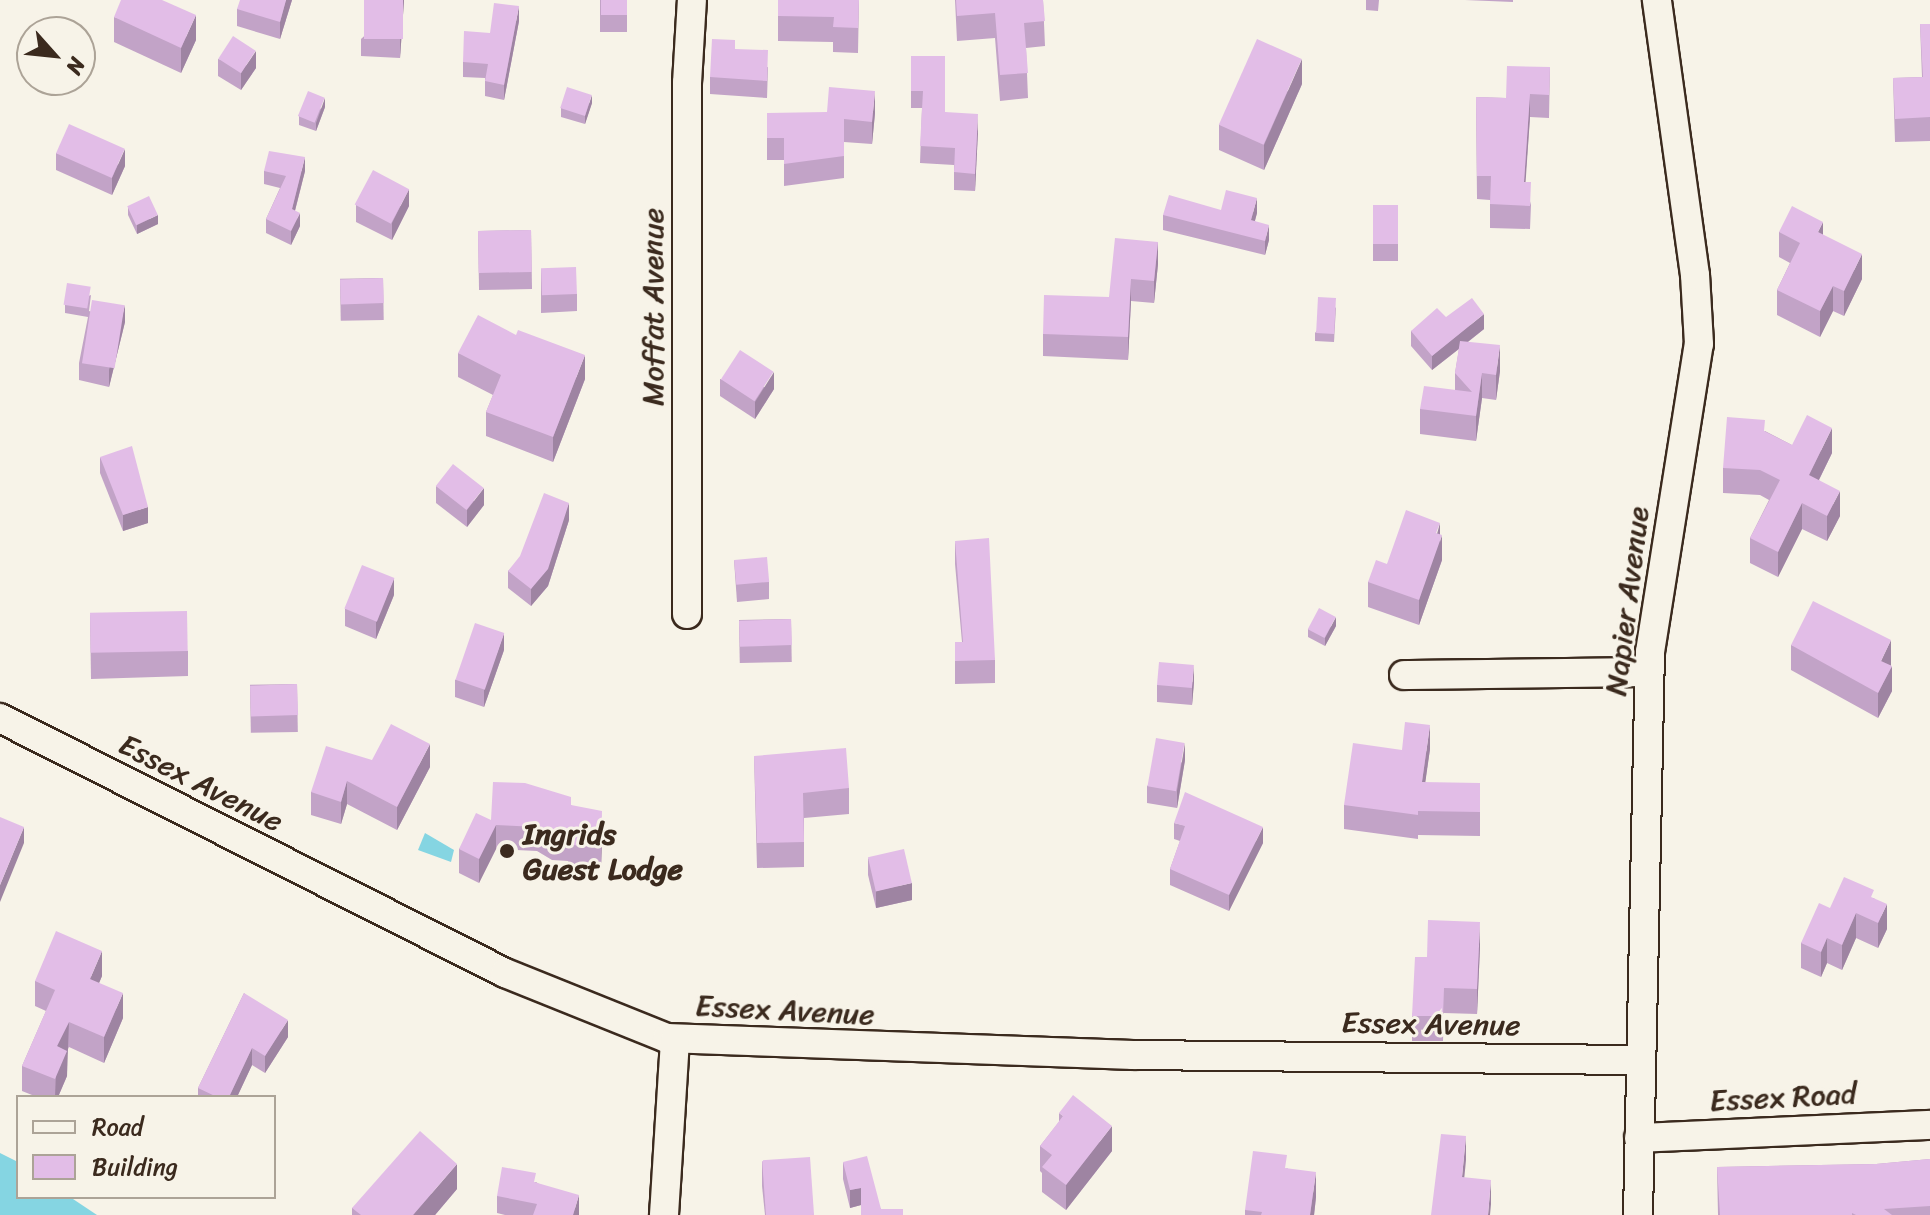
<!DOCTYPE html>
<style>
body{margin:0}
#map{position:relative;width:1930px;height:1215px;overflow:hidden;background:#f7f3e8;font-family:Sriracha,sans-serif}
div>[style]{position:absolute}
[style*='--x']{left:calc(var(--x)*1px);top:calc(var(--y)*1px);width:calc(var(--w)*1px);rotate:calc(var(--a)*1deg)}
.water>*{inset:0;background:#85d5e2}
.roads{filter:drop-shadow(2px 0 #3b2a1e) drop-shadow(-2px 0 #3b2a1e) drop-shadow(0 2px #3b2a1e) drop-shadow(0 -2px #3b2a1e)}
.minor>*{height:28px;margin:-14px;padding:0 14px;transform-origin:14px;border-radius:14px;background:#f7f3e8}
.wall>*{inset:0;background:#c2a3c7;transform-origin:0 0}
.shaded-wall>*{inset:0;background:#9e84a2}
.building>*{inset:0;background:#e2bde7;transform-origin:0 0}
.dots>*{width:22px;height:22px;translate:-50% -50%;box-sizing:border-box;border:4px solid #f7f3e8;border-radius:50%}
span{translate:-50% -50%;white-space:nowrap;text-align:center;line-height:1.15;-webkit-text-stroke:6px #f7f3e8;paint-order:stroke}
.street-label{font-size:30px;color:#3b2a1e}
.poi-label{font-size:30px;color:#3b2a1e;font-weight:700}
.left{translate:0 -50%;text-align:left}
.legend{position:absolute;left:16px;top:1095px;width:260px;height:104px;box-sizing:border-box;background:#f7f3e8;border:2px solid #aca397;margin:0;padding:10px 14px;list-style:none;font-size:24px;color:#3b2a1e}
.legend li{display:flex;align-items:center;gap:16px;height:40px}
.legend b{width:40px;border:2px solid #aca397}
.north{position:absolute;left:16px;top:16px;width:80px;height:80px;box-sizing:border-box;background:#f7f3e8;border:2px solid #aca397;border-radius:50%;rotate:117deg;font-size:22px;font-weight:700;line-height:32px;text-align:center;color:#3b2a1e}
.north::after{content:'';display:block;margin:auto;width:28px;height:36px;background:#3b2a1e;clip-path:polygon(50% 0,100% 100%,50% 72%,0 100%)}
</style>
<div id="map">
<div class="water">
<div style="clip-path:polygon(425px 833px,454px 850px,451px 862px,418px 850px)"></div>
<div style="clip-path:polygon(0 1153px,18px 1162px,18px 1197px,70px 1197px,97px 1215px,0 1215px)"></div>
</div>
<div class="roads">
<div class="minor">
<div style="--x:687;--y:614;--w:531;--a:-90"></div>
<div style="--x:687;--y:83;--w:83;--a:-86.6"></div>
<div style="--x:1404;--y:675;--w:245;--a:-0.7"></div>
<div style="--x:0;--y:718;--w:566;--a:26.79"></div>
<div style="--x:505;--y:973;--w:175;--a:21.9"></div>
<div style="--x:667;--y:1038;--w:466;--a:2.1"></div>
<div style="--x:1133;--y:1055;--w:507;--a:0.57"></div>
<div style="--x:1639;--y:1138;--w:291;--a:-2.6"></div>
<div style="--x:664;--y:1215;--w:176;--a:-86.4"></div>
<div style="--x:1638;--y:1215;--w:563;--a:-88.78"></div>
<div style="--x:1650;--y:652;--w:312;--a:-81"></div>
<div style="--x:1699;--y:344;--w:69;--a:-93.3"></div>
<div style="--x:1695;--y:275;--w:278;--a:-97.9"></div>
</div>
</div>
<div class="wall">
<div style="clip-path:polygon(292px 0,280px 39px,237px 26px,237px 9px)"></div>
<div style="clip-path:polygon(404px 0,400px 58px,361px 56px,361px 39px)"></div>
<div style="left:600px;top:0;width:27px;height:32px"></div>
<div style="clip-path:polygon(778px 0,859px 0,858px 53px,833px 52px,833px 42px,778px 41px)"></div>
<div style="clip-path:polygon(955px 0,1043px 0,1045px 46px,1026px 48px,1028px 98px,1000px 101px,995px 38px,957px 41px)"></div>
<div style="clip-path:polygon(1366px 0,1379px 0,1378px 11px,1366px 10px)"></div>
<div style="clip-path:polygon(1465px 0,1513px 0,1513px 2px)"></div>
<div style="clip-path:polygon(114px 17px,196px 40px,181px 73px,114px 42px)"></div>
<div style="clip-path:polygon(519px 21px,504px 100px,485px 96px,485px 78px,463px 77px,463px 62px,490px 33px)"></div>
<div style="clip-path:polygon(1920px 24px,1930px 24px,1930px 141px,1895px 142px,1893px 78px,1922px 77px)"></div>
<div style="clip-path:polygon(911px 56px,945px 112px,978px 131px,975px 191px,954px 190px,954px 165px,920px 163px,922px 108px,911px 108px)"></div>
<div style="clip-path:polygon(218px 59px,256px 68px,241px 90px,218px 76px)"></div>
<div style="clip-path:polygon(768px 67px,767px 98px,710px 94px,710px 77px)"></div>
<div style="clip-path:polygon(1550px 67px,1549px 118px,1530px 117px,1525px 182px,1531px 205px,1530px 229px,1490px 228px,1490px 200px,1477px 199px,1476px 97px,1506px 98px)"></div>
<div style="clip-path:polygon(1302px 84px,1264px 170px,1219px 150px,1219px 125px)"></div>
<div style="clip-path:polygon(592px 103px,585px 124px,561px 117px,561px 108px)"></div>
<div style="clip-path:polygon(325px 107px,316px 131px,299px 125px,299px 116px)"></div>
<div style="clip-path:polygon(767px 113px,875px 113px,872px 144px,844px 142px,844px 178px,784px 186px,784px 160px,767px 160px)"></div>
<div style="clip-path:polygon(56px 153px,125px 166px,112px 195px,56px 170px)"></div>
<div style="clip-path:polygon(264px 171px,305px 171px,295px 211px,300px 226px,291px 245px,266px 233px,266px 219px,280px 188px,264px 184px)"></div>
<div style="clip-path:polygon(356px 205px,409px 206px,392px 240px,356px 222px)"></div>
<div style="left:1373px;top:205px;width:25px;height:56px"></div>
<div style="clip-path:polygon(128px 207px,158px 224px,137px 234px,128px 215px)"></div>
<div style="clip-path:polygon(1221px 210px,1257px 213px,1255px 221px,1269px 240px,1265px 255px,1163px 230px,1163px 215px)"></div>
<div style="left:531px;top:230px;width:59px;height:53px;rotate:89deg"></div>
<div style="clip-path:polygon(1779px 232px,1823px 235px,1862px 279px,1844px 316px,1833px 311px,1820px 337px,1777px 315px,1777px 290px,1790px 263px,1779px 257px)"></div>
<div style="clip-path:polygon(1158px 242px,1158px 264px,1154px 303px,1131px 301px,1128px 360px,1043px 356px,1043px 334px,1109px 297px)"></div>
<div style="clip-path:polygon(541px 269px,577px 294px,577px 311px,541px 313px)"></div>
<div style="left:383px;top:278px;width:42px;height:43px;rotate:89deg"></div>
<div style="clip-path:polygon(91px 295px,89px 311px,125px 322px,109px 387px,79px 380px,79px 363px,88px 317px,65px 313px,65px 305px)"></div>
<div style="clip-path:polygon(1336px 307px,1334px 342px,1315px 341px,1315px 333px)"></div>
<div style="clip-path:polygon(1446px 317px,1484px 329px,1468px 342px,1500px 371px,1496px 400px,1482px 398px,1476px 441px,1420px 434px,1420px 409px,1455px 390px,1455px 373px,1459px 349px,1432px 370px,1411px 346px,1411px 331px)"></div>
<div style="clip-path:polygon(458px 353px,585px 379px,553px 462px,486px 436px,486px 412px,493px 395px,458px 377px)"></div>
<div style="clip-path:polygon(720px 379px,774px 389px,755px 419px,720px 396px)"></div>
<div style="clip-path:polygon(1765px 431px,1792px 445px,1832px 453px,1819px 480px,1840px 516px,1827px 541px,1802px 529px,1778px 577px,1750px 563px,1750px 538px,1769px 500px,1760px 495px,1723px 493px,1723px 468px)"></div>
<div style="clip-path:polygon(100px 457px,148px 523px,123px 531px,100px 473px)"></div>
<div style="clip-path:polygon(436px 486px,484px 505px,467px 527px,436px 503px)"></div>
<div style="clip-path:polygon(569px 520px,548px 586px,531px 606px,508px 588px,508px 571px)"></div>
<div style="clip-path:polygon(1440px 534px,1442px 560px,1419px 625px,1368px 607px,1368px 582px,1387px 564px)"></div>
<div style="clip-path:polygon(955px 541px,995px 660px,995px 683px,955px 684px,955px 642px,962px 642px,955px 564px)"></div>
<div style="clip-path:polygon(734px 560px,769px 582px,769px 599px,737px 602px)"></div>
<div style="clip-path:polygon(394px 595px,376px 639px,345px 626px,345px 609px)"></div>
<div style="clip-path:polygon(90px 615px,188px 651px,188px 676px,91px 679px)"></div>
<div style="left:791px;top:619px;width:43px;height:52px;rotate:89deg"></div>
<div style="clip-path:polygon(1336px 626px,1325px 646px,1308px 637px,1308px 629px)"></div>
<div style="clip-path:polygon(1791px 645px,1891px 666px,1892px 691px,1878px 718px,1791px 670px)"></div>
<div style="clip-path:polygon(504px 650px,484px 707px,455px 697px,455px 680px)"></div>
<div style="clip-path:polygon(1194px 682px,1192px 705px,1157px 702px,1157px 685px)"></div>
<div style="left:297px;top:684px;width:48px;height:47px;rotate:89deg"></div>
<div style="clip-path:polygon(1430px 749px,1425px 782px,1480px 807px,1480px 836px,1418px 835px,1418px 839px,1344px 829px,1344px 805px)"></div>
<div style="clip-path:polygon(754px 756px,849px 788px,849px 814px,804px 818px,804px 867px,757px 868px)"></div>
<div style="clip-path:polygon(372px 760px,430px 767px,397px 830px,347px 804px,341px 824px,311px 815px,311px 792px)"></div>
<div style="clip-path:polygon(1185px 760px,1177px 808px,1147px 803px,1147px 786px)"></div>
<div style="clip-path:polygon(571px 805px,602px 835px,601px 869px,568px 868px,568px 861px,552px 860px,537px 851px,496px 849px,479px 883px,459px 873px,459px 849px,491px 820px)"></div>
<div style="clip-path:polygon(1174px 823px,1263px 843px,1229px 911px,1170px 885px,1170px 869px,1180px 841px,1174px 839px)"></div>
<div style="clip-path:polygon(868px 858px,912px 900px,876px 908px,868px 875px)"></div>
<div style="clip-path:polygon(1874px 898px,1887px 929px,1878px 948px,1856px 938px,1842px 970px,1827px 963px,1821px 977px,1801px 968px,1801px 943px,1830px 908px)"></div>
<div style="clip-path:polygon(1480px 947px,1477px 1014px,1444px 1013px,1443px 1041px,1412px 1041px,1412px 1016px,1427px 957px)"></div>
<div style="clip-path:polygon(102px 976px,99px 983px,123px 1018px,104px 1063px,69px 1047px,67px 1051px,67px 1076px,58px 1097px,37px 1097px,22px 1091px,22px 1066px,46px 1011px,35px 1006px,35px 981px)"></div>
<div style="clip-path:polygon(244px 993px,288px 1037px,265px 1073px,252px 1065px,237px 1097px,198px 1097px,198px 1088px)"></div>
<div style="clip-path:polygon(1059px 1113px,1112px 1151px,1066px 1210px,1042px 1192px,1042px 1173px,1040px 1171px,1040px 1146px,1059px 1122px)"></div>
<div style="clip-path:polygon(1930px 1159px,1930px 1215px,1718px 1215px,1717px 1167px,1876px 1164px)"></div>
<div style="clip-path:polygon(762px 1161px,814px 1215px,765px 1215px,762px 1186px)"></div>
<div style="clip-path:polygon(843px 1162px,881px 1209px,903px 1215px,861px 1205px,850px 1208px,843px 1179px)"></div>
<div style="clip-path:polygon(1287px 1168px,1316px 1197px,1314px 1215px,1245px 1215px,1245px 1210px)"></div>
<div style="clip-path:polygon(536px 1182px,579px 1212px,579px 1215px,505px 1215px,497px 1213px,497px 1196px)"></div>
<div style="clip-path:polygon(457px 1189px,435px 1215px,352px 1215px,352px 1208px)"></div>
</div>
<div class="shaded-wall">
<div style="clip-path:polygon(286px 0,292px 0,280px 39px,280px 22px)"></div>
<div style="clip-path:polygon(403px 0,404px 0,400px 58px,400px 41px)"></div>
<div style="clip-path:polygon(519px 6px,519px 21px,504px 100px,504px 85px)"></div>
<div style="clip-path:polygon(196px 15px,196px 40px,181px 73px,181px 48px)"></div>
<div style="clip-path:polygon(256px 51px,256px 68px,241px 90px,241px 73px)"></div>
<div style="clip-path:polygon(1302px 59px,1302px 84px,1264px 170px,1264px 145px)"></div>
<div style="clip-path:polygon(875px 91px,875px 113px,872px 144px,872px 122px)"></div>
<div style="clip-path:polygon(1530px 94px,1530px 117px,1524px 205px,1524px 182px)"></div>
<div style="clip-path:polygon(592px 95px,592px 103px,585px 124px,585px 116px)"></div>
<div style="clip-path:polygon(325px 98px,325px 107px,316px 131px,316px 123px)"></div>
<div style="clip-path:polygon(978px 114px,978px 131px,975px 191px,975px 174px)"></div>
<div style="clip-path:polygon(125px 149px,125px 166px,112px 195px,112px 178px)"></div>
<div style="clip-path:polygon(305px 157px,305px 171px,292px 222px,292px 209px)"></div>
<div style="clip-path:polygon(409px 189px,409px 206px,392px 240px,392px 223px)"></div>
<div style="clip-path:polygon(1257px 198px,1257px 213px,1251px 234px,1251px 220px)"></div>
<div style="clip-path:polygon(300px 213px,300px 226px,291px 245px,291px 231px)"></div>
<div style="clip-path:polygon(158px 215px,158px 224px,137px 234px,137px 225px)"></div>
<div style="clip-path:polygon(1823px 222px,1823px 247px,1818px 232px)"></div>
<div style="clip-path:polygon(1269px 225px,1269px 240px,1265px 255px,1265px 241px)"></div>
<div style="clip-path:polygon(1158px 242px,1158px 264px,1154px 303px,1154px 281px)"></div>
<div style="clip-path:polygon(1862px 254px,1862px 279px,1844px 316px,1844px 291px)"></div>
<div style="clip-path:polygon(1131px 279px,1131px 301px,1128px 360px,1128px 337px)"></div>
<div style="clip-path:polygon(1833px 286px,1833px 311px,1820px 337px,1820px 311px)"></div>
<div style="clip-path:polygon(125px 305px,125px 322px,109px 387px,109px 370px)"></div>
<div style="clip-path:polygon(1484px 314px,1484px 329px,1432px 370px,1432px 356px)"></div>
<div style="clip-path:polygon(1500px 345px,1500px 371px,1496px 400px,1496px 375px)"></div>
<div style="clip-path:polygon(585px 355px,585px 379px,553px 462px,553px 437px)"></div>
<div style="clip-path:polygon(774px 372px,774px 389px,755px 419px,755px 402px)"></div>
<div style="clip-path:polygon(1482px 373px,1482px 398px,1476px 441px,1476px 416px)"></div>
<div style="clip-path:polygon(1832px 428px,1832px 453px,1809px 500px,1809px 475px)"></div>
<div style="clip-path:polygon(484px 488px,484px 505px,467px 527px,467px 510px)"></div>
<div style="clip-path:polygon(1840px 491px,1840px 516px,1827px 541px,1827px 516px)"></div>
<div style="clip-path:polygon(569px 503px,569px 520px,548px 586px,531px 606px,531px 589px)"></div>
<div style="clip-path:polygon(1802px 503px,1802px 529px,1778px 577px,1778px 552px)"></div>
<div style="clip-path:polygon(148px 507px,148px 523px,123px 531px,123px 515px)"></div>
<div style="clip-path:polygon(1440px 523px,1440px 542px,1442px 535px,1442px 560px,1419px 625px,1419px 600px)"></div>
<div style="clip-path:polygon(394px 578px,394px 595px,376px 639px,376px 622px)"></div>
<div style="clip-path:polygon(1336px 617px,1336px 626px,1325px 646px,1325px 638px)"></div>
<div style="clip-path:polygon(504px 633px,504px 650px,484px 707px,484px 690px)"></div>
<div style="clip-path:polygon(1891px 640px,1891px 665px,1881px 686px,1881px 661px)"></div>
<div style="clip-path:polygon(1194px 665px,1194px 682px,1192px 705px,1192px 688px)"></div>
<div style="clip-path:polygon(1892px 666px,1892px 691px,1878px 718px,1878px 693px)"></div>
<div style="clip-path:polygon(1430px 725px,1430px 749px,1422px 806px,1422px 782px)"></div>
<div style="clip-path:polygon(1185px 743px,1185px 760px,1177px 808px,1177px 791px)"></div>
<div style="clip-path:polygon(430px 744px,430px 767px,397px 830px,397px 807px)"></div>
<div style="clip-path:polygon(347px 781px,347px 804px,341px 824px,341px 802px)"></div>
<div style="clip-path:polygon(602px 811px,602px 835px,601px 869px,601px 846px)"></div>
<div style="clip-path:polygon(496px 825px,496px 849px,479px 883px,479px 859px)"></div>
<div style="clip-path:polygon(24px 827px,24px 843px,0 902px,0 885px)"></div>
<div style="clip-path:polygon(1263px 827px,1263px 843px,1229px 911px,1229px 895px)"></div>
<div style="clip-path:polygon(912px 883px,912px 900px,876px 908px,876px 891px)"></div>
<div style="clip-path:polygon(1887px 904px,1887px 929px,1878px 948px,1878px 923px)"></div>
<div style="clip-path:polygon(1856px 913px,1856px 938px,1842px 970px,1842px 945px)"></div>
<div style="clip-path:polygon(1480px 922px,1480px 947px,1477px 1014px,1477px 989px)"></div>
<div style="clip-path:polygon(1827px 938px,1827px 963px,1821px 977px,1821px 952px)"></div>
<div style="clip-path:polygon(102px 951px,102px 976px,90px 1004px,90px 979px)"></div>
<div style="clip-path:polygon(123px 993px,123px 1018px,104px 1063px,104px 1037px)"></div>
<div style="clip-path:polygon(288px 1020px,288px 1037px,265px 1073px,265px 1056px)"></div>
<div style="clip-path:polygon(69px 1022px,67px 1076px,58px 1097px,55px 1097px,57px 1046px)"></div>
<div style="clip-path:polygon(252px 1048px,252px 1065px,237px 1097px,229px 1097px)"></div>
<div style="clip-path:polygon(1112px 1126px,1112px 1151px,1066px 1210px,1066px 1185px)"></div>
<div style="clip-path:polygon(1466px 1136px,1466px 1160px,1462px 1201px,1462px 1177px)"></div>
<div style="clip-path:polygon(457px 1164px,457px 1189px,435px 1215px,413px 1215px)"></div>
<div style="clip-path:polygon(1316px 1172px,1316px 1197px,1314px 1215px,1310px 1215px)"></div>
<div style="clip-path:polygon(1491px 1180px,1491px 1204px,1490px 1215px,1488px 1215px)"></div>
<div style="clip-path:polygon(861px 1188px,861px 1205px,850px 1208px,850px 1190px)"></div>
<div style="clip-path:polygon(579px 1195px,579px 1215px,573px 1215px)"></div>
</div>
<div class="building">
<div style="clip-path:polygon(121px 0,162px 0,196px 15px,181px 48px,114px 17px)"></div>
<div style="clip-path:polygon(240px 0,286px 0,280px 22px,237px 9px)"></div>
<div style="left:364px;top:0;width:39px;height:39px"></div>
<div style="left:601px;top:0;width:26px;height:15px"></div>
<div style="clip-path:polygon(778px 0,859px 0,858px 28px,833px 27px,834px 17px,778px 16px)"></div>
<div style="clip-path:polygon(956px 0,1043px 0,1045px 21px,1024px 23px,1028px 73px,1000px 75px,995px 13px,957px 16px)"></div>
<div style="clip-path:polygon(494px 3px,519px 6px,504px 85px,485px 81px,488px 64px,463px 62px,464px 31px,490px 33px)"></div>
<div style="clip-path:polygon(1920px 24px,1930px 24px,1930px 117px,1895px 119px,1893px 78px,1923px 77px)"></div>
<div style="left:233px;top:36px;width:27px;height:27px;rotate:33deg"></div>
<div style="clip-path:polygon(712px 39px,735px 40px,735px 49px,768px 50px,767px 81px,710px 77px)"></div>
<div style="left:1257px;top:39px;width:49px;height:94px;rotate:24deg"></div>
<div style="clip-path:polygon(911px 56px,945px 56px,945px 112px,978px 114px,975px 174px,954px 172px,955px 148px,920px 146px,923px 91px,911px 91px)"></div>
<div style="clip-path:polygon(1507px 66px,1550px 67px,1549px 95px,1530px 94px,1524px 182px,1531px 182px,1530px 206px,1490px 204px,1491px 176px,1477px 176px,1476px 97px,1506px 98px)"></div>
<div style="left:567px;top:87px;width:26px;height:22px;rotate:18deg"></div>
<div style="clip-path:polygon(829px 87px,875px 91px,872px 122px,844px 119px,844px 156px,784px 164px,784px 138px,767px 138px,767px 113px,827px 112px)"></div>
<div style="left:308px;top:91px;width:18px;height:27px;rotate:22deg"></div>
<div style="left:69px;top:124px;width:61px;height:32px;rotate:24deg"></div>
<div style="clip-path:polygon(269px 151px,305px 157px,292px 209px,300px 213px,291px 231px,266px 219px,286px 176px,264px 171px)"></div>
<div style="left:373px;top:170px;width:41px;height:39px;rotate:28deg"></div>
<div style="clip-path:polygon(1226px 190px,1257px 198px,1251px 220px,1269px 225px,1265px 241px,1163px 215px,1169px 195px,1221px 210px)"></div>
<div style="left:149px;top:196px;width:21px;height:24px;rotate:65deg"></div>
<div style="left:1373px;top:205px;width:25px;height:39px"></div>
<div style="clip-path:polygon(1792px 206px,1823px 222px,1818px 232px,1862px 254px,1844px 291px,1833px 286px,1820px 311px,1777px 290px,1800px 243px,1779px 232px)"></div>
<div style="left:531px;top:230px;width:42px;height:53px;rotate:89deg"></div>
<div style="clip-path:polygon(1115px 238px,1158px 242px,1154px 281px,1131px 279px,1128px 337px,1043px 334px,1044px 295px,1109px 297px)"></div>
<div style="left:576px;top:267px;width:27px;height:35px;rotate:88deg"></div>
<div style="left:383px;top:278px;width:25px;height:43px;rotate:88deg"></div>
<div style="left:67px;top:283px;width:24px;height:22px;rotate:9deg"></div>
<div style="left:1318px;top:297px;width:18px;height:36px;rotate:3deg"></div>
<div style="clip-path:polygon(1472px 298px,1484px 314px,1432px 356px,1411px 331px,1437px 308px,1446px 317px)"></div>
<div style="left:92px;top:300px;width:33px;height:64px;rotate:9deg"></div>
<div style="clip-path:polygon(478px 315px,516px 335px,518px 330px,585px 355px,553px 437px,486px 412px,501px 375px,458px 353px)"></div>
<div style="clip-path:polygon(1460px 341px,1500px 345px,1496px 375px,1482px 373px,1476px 416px,1420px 409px,1424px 386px,1472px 392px,1455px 373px)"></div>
<div style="left:740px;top:350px;width:40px;height:35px;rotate:33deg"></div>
<div style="clip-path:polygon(1807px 415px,1832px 428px,1809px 475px,1840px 491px,1827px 516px,1802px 503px,1778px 552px,1750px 538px,1780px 480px,1760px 470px,1723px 468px,1727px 417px,1765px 420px,1764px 431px,1792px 445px)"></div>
<div style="clip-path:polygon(132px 446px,148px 507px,123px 515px,100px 457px)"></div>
<div style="left:453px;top:464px;width:39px;height:28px;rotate:38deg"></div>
<div style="clip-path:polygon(544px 493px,569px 503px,548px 569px,531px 589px,508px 571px,520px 556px)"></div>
<div style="clip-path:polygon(1406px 510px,1440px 523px,1436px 533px,1442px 535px,1419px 600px,1368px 582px,1376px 560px,1387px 564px)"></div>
<div style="clip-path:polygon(989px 538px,995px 660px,955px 661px,955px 642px,963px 642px,955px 541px)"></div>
<div style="left:767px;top:557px;width:25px;height:33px;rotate:85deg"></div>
<div style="left:362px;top:565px;width:35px;height:47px;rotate:22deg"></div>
<div style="clip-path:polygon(1813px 601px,1891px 640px,1881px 661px,1892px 666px,1878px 693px,1791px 645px)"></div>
<div style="left:1319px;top:608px;width:19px;height:24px;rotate:28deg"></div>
<div style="left:187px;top:611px;width:40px;height:97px;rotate:89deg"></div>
<div style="left:791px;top:619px;width:26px;height:52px;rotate:88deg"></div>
<div style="left:475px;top:623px;width:31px;height:60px;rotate:19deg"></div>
<div style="left:1159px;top:662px;width:35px;height:23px;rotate:5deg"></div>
<div style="left:297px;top:684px;width:31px;height:47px;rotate:88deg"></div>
<div style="clip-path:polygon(1405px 722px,1430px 725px,1422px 782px,1480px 783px,1480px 812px,1418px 811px,1418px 815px,1344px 805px,1353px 743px,1402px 750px)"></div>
<div style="clip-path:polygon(391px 724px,430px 744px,397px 807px,347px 781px,341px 802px,311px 792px,326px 746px,372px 760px)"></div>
<div style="left:1156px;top:738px;width:29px;height:49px;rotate:10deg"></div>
<div style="clip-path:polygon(846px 748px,849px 788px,803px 793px,804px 842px,757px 843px,754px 756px)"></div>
<div style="clip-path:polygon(493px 782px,525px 783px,571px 797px,571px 805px,602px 811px,601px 846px,568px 845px,569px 837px,552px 836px,537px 827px,496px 825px,479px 859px,459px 849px,476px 813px,491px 820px)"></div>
<div style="clip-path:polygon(1185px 792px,1263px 827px,1229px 895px,1170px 869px,1185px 826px,1174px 823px)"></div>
<div style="clip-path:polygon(0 817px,24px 827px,0 885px)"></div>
<div style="left:904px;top:849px;width:35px;height:37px;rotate:77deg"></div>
<div style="clip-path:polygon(1844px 877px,1874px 890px,1871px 897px,1887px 904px,1878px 923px,1856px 913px,1842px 945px,1827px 938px,1821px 952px,1801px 943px,1819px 903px,1830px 908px)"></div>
<div style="clip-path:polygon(1428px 920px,1480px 922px,1477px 989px,1444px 988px,1443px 1016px,1412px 1016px,1415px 957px,1427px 957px)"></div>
<div style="clip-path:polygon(56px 931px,102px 951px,90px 979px,123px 993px,104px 1037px,69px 1022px,57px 1046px,67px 1051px,55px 1079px,22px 1066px,55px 990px,35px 981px)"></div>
<div style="clip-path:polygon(244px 993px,288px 1020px,265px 1056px,252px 1048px,229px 1097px,217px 1097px,198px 1088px)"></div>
<div style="clip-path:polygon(1073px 1095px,1112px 1126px,1066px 1185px,1042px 1167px,1052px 1155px,1040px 1146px,1063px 1116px,1059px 1113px)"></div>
<div style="clip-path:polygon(420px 1131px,457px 1164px,413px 1215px,361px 1215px,352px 1208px)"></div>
<div style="clip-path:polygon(1441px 1134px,1466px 1136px,1462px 1177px,1491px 1180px,1488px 1215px,1431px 1215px)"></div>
<div style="clip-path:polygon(1253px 1151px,1287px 1155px,1285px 1168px,1316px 1172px,1310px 1215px,1261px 1215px,1262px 1212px,1245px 1210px)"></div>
<div style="clip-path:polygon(867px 1156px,881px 1209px,903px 1209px,903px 1215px,861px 1215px,861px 1188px,850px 1190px,843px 1162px)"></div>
<div style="left:810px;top:1157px;width:58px;height:48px;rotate:86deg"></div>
<div style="clip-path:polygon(1930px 1159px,1930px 1206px,1884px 1209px,1892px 1215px,1856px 1215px,1852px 1213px,1852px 1215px,1720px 1215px,1717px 1167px,1876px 1164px)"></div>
<div style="clip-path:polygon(502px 1167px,536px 1173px,534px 1182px,579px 1195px,573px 1215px,533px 1215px,537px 1204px,497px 1196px)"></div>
</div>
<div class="dots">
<div style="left:507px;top:851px;background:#3b2a1e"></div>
</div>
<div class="street-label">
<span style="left:653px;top:307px;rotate:-90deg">Moffat Avenue</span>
<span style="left:1627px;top:601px;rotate:-83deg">Napier Avenue</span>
<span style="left:201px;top:783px;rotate:27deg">Essex Avenue</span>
<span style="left:785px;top:1010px;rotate:3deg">Essex Avenue</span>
<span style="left:1431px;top:1024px;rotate:1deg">Essex Avenue</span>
<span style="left:1783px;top:1097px;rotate:-3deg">Essex Road</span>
</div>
<div class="poi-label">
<span class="left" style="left:523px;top:851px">Ingrids<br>Guest Lodge</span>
</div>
<ul class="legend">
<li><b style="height:10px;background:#f7f3e8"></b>Road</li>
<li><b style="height:22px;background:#e2bde7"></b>Building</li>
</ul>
<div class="north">N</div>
</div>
